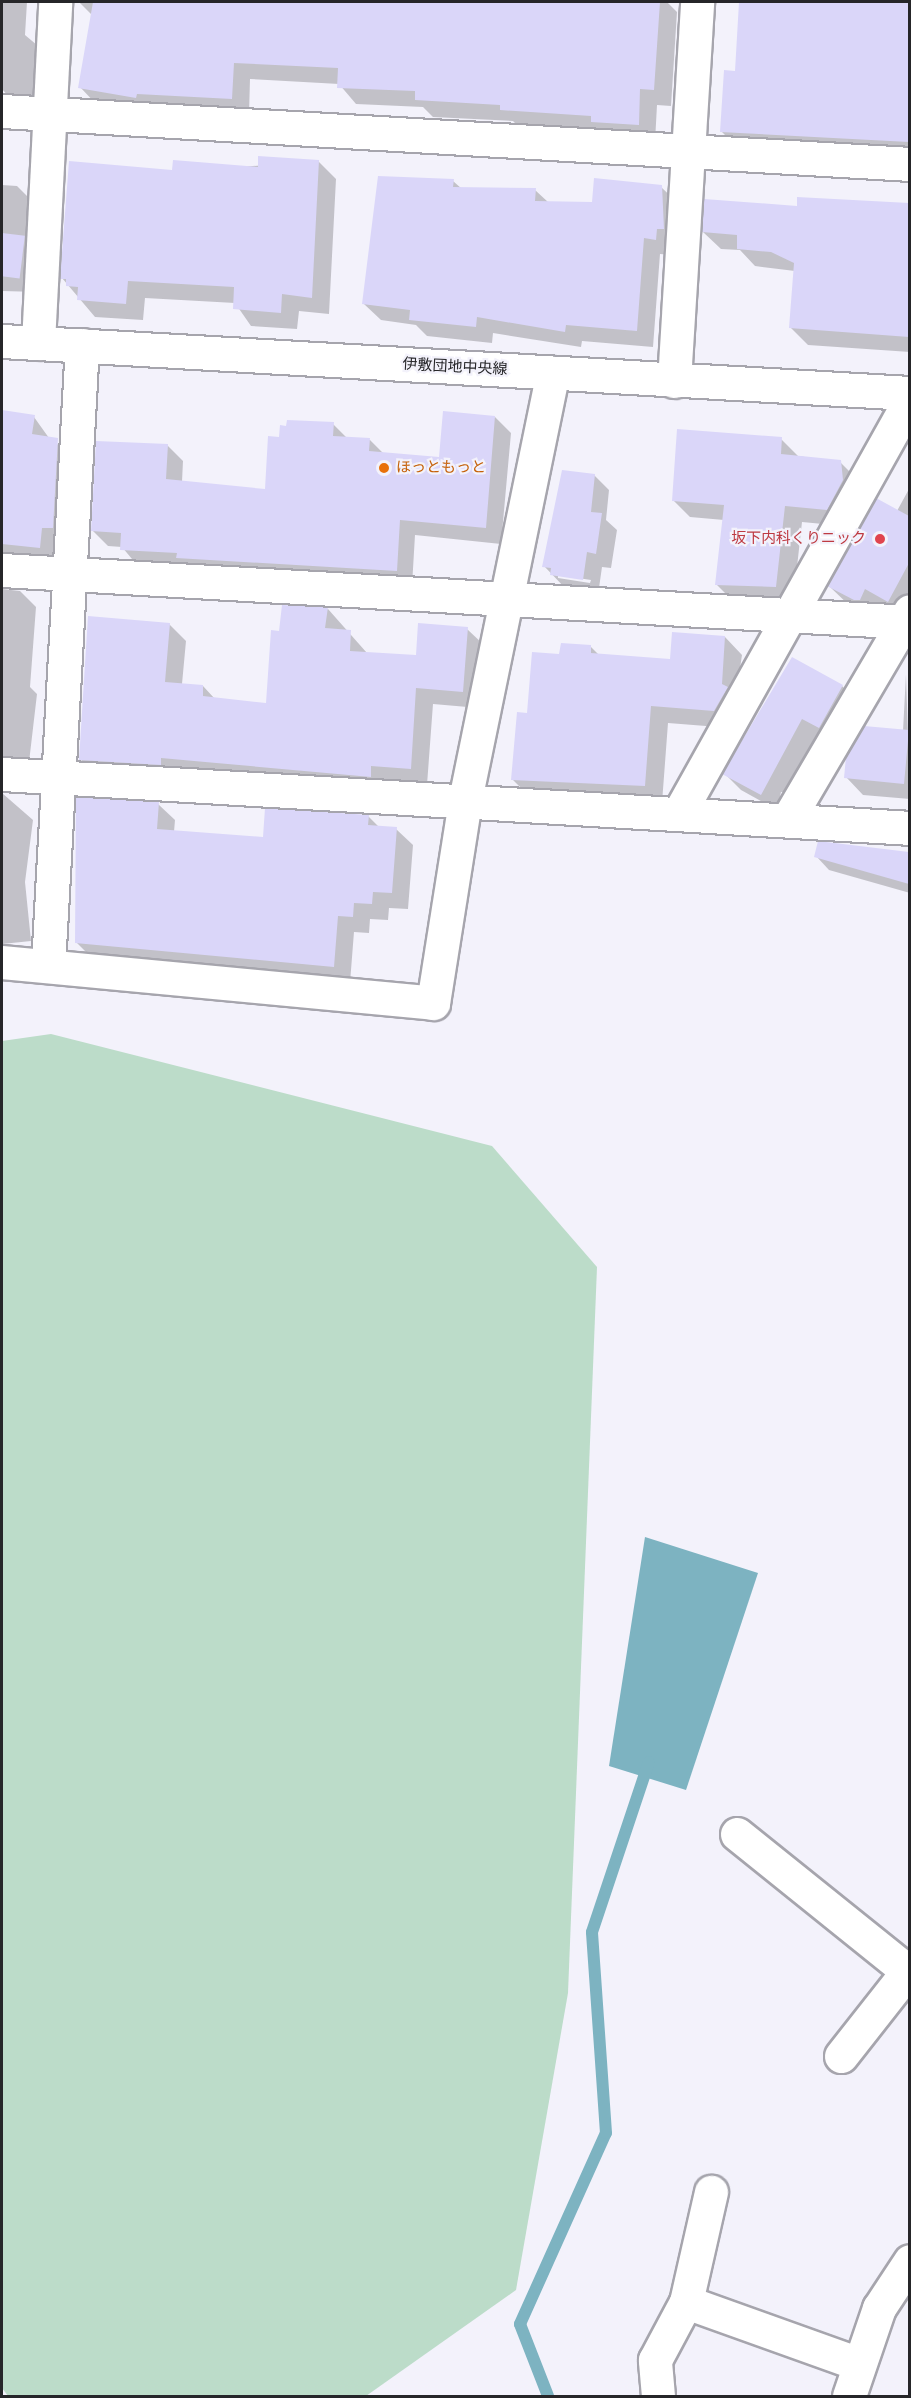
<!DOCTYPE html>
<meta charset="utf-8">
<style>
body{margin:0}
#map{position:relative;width:911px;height:2398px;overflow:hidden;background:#f3f2fb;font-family:"Fira Sans","Noto Sans JP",sans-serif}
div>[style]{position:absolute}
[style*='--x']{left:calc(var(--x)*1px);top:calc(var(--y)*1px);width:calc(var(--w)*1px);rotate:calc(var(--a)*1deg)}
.green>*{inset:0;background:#bcdcc9}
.water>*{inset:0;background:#7db3c1}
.shadow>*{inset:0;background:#0003}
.stream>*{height:12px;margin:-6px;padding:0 6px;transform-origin:6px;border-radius:6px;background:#7db3c1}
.building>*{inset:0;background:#dad6f9;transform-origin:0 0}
.roads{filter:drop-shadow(2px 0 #a6a5ad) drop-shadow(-2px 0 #a6a5ad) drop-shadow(0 2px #a6a5ad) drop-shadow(0 -2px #a6a5ad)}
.minor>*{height:33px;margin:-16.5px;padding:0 16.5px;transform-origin:16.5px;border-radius:16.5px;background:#fff}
.tertiary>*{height:33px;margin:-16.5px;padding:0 16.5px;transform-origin:16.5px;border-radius:16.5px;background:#fff}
.dots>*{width:16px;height:16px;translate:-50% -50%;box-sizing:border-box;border:3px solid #f3f2fb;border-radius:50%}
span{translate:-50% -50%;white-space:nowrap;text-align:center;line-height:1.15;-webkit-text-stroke:4.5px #f3f2fb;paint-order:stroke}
.street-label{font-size:15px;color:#262629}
.food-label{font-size:15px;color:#c56008}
.left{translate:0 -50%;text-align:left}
.health-label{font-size:15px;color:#be3a42}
.right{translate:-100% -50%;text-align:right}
.frame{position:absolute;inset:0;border:3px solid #262629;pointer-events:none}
</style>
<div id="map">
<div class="green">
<div style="clip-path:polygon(51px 1034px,492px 1146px,597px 1267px,568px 1993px,516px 2290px,366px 2396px,8px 2396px,2px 2388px,2px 1041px)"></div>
</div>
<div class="water">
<div style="clip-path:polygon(645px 1537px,758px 1573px,686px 1790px,609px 1766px)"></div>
</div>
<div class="shadow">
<div style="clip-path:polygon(2px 2px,27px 2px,25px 35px,44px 51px,41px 101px,10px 98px,2px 89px)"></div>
<div style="clip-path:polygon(79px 2px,667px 2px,677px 12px,671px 106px,657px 105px,655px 142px,518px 126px,513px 121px,433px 117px,423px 107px,356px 104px,339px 84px,250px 79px,249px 115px,96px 104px,80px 87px,92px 15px)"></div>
<div style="clip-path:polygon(740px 2px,910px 2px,910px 158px,739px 149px,722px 132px,737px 72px)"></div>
<div style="clip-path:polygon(318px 161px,336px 179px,329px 314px,299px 311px,297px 329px,251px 326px,235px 303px,145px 298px,143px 320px,95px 317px,62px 278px,174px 172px)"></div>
<div style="clip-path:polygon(453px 181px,462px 189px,535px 190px,548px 202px,593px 204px,661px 187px,678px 203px,672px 255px,660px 254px,653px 347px,582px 341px,581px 347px,493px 333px,492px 343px,427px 336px,416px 325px,381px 320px,364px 304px)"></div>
<div style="clip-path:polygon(2px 185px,17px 186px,33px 202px,38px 292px,2px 291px)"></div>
<div style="clip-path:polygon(799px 198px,910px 204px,910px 352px,808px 345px,791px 328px,795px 271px,755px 266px,740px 250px,721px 249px,703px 232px,798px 208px)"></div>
<div style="clip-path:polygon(2px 412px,34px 417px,49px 438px,73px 456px,56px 563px,2px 581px)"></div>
<div style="clip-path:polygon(495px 417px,511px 433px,501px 544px,415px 535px,412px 586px,137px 565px,122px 547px,108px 546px,92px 530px,167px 445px,183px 461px,182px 482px,266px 491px,280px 438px,333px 424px,348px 439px,370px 440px,384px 454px,440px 458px)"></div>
<div style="clip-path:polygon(781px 439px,798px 456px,840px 462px,857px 479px,844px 526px,802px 522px,793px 603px,734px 602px,717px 585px,724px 520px,690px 517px,673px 500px)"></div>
<div style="clip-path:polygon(evenodd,594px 475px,609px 490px,606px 520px,617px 530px,611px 568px,602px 567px,598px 595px,567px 590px,544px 566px,594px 475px,558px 575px,591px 580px,590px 583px,558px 578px,558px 575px)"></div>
<div style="clip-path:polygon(909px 489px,910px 490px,910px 623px,854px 610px,829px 586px,897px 511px)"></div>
<div style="clip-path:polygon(2px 589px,20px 591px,36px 607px,30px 687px,37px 694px,28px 771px,2px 785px)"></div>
<div style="clip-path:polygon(328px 609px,367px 653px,417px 657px,467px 629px,484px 645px,479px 708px,433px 704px,427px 785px,97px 776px,80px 759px,169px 624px,186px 641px,182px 684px,203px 686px,215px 699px,267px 704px,281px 632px)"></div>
<div style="clip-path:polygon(725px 637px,742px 655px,731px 728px,668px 723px,662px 803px,530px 797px,513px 780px,528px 714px,561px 655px,591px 647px,599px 655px,671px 660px)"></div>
<div style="clip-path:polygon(906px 674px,910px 799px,863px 795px,846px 777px,903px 731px)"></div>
<div style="clip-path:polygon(842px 686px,859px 703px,788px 793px,781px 792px,777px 810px,741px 790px,724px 773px)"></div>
<div style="clip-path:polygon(2px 793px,33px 820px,25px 882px,31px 941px,2px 944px)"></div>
<div style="clip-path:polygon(158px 804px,175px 820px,174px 832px,264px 838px,368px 816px,379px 827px,396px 829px,413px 845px,408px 909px,389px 908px,388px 920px,370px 919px,369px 933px,354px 932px,350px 983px,93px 959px,76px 942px)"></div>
<div style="clip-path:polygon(819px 843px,910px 853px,910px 893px,829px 870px,816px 856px)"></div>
</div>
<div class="stream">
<div style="--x:548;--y:2396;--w:77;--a:-111.3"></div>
<div style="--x:520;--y:2324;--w:209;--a:-65.8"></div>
<div style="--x:606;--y:2133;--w:201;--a:-94"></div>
<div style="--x:592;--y:1932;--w:179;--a:-71.5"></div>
</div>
<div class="building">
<div style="clip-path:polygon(93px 2px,660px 2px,654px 90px,640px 89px,639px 125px,591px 122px,591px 116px,500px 110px,500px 105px,415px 100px,415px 91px,337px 88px,338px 68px,234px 63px,232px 99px,137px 94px,136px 98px,78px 88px)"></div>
<div style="clip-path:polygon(739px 2px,909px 2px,909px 142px,720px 132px,724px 70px,735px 71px)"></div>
<div style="clip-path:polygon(258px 156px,319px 160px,312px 298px,282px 294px,281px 313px,233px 309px,234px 287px,128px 281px,126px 304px,77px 300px,78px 287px,66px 286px,66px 279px,60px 279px,69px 161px,172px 170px,173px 160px,258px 167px)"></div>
<div style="clip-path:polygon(378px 176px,454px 179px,453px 187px,536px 188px,535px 201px,592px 202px,594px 178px,662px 185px,664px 229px,657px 229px,656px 240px,644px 238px,637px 331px,566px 325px,565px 332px,477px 317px,476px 327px,409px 320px,410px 310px,362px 304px)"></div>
<div style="clip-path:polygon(797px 197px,909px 203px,909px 337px,789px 328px,794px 263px,771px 252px,737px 249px,737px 235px,702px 232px,704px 199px,797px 206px)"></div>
<div style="left:2px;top:233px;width:23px;height:43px;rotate:7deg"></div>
<div style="clip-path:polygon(2px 410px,35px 415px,32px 434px,58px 438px,53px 528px,42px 528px,40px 548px,2px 544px)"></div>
<div style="clip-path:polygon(443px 411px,495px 416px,486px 528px,400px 520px,397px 571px,176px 558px,177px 553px,120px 550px,121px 533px,91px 531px,96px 441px,168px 444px,166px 479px,265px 489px,268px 436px,279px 437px,280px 425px,286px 426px,287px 420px,334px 422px,333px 436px,370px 438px,369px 451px,439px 457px)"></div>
<div style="clip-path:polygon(677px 429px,782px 437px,781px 454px,841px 460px,843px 480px,827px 510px,785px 506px,776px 587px,715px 585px,724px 505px,672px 501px)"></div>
<div style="clip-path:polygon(562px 470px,595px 474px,591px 512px,602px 513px,596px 554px,587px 552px,583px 580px,550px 575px,551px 568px,542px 567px)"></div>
<div style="clip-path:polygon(876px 498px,909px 516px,909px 563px,888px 602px,865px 589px,860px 600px,854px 600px,827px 586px)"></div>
<div style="clip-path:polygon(282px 605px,328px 607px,325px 628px,351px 630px,350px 651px,416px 655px,418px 623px,468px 627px,463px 692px,416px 688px,411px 769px,371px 766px,371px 777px,161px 758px,161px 765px,79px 760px,88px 616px,170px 623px,165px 682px,203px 685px,203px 696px,266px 703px,271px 630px,279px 631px)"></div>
<div style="clip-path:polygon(672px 632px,725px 636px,722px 684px,728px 687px,714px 711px,651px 706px,645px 786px,511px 780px,517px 712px,527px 713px,532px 652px,559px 654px,561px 643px,591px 645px,591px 653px,670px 659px)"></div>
<div style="clip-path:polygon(792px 657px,843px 685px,819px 728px,802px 719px,761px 795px,722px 774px)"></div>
<div style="clip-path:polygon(864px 726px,909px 730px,904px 784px,844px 778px,846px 757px)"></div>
<div style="clip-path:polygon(76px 797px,159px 802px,157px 829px,263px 837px,265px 808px,369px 815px,368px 825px,397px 827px,392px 893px,373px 892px,372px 904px,354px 903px,353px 917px,338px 916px,334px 967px,75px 943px)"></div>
<div style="clip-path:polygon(818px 841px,909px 852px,909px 884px,814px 857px)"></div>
</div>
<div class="roads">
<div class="minor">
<div style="--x:2;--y:111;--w:910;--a:3.34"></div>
<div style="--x:38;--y:343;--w:341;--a:-87.1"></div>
<div style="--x:674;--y:381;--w:380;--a:-86.5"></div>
<div style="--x:2;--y:570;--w:909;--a:3.28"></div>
<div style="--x:2;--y:774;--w:910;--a:3.4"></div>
<div style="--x:679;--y:813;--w:474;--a:-60.8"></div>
<div style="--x:788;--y:819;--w:241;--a:-59.6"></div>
<div style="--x:2;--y:962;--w:433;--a:5.4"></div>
<div style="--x:433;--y:1003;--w:206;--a:-81"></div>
<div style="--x:465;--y:800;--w:436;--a:-78.4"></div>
<div style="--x:48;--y:966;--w:622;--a:-86.87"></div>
<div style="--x:737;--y:1834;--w:222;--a:38.8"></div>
<div style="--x:841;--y:2056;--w:107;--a:-51.8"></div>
<div style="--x:686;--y:2302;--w:113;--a:-77.2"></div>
<div style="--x:658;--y:2396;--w:36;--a:-95"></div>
<div style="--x:655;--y:2360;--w:66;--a:-61.9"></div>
<div style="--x:686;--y:2302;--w:184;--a:19.7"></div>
</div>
<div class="tertiary">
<div style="--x:2;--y:341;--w:909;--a:3.28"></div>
<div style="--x:849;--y:2396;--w:93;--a:-71.2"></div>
<div style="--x:879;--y:2308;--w:56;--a:-56.6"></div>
</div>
</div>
<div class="dots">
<div style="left:384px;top:468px;background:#e8710a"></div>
<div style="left:880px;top:539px;background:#e0444e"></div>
</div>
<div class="street-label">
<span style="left:455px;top:367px;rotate:3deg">伊敷団地中央線</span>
</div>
<div class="food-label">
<span class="left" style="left:396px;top:468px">ほっともっと</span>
</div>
<div class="health-label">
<span class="right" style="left:866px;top:539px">坂下内科くりニック</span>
</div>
<div class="frame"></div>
</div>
